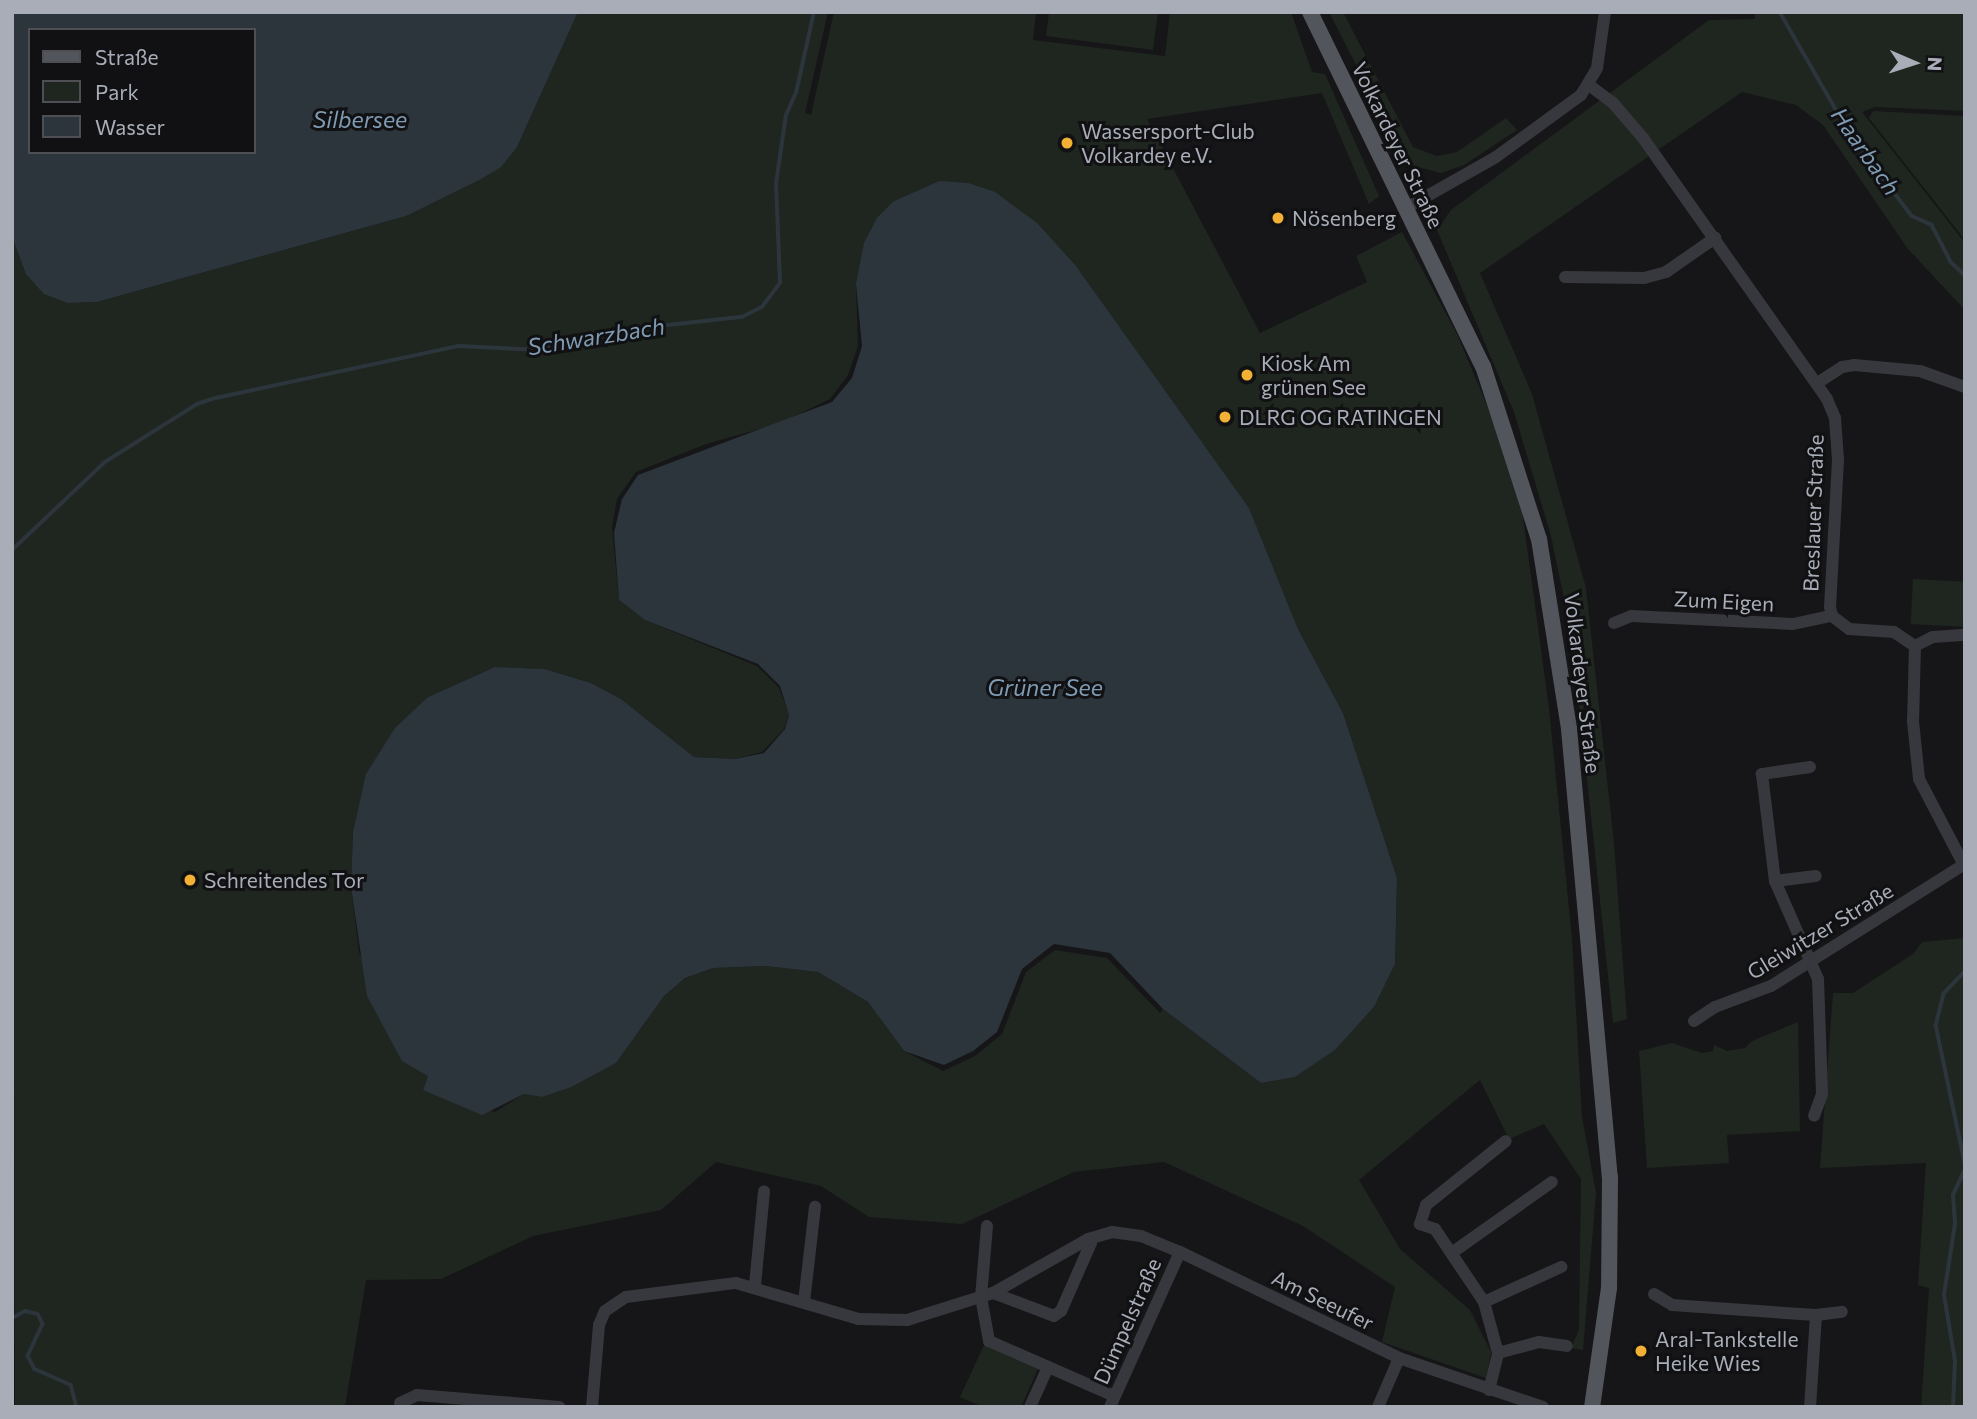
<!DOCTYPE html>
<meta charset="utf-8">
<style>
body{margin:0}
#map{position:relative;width:1977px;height:1419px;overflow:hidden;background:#161618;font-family:Commissioner,sans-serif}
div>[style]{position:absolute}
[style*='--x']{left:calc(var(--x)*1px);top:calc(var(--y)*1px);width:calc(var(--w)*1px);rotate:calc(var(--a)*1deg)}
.green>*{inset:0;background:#1e261f;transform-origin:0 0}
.water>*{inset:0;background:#2c353c}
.stream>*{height:3.5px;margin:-1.75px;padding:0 1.75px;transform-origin:1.75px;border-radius:1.75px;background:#2c353c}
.minor>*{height:12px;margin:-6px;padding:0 6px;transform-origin:6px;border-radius:6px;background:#37383d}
.major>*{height:16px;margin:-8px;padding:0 8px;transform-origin:8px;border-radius:8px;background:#53555c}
.dots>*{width:19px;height:19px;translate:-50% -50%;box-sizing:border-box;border:4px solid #111113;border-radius:50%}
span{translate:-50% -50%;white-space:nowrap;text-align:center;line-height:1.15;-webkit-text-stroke:6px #111113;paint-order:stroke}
.poi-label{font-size:21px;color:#a8adb8}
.left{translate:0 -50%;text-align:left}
.street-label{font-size:21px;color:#a8adb8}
.water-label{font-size:23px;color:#7f9bb3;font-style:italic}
.frame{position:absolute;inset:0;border:14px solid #a8adb8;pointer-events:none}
.legend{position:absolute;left:28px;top:28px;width:228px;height:126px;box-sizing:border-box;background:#111113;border:2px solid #4d4f55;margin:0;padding:9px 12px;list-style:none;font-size:21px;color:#a8adb8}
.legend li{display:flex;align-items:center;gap:14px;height:35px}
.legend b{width:35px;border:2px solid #4d4f55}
.north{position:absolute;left:1879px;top:28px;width:70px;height:70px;-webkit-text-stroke:5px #111113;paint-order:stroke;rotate:93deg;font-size:19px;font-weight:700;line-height:28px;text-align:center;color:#a8adb8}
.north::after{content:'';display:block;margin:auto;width:24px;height:32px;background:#a8adb8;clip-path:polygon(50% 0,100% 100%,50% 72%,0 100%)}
</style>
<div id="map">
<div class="green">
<div style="clip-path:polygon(evenodd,578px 12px,828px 12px,805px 113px,811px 115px,834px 12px,1036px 12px,1033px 40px,1165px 56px,1170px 12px,1291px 12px,1312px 72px,1325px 74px,1379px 196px,1369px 204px,1322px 93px,1147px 119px,1260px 333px,1367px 282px,1356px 256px,1402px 232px,1457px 334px,1491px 415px,1521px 503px,1549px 708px,1572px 939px,1582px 1117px,1596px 1193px,1583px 1350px,1571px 1348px,1579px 1330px,1581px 1179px,1544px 1124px,1509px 1139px,1480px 1080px,1359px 1180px,1400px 1249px,1470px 1310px,1491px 1352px,1486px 1378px,1382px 1342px,1395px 1287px,1303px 1226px,1164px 1162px,1074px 1172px,962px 1224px,869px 1217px,821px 1186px,716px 1162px,661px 1210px,533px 1236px,441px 1279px,366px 1280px,345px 1407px,15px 1407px,12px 236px,68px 303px,97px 302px,406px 216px,517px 147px,578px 12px,939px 181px,1076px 266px,1249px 508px,1298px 629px,1343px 713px,1397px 878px,1395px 964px,1374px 1007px,1335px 1050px,1295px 1077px,1261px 1083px,1163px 1009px,1160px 1013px,1107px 958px,1055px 950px,1026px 972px,1002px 1034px,975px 1056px,943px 1071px,904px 1051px,868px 1002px,818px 972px,766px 966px,713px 968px,685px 978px,664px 996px,616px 1063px,542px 1097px,524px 1094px,495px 1112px,423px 1090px,428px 1076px,359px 952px,351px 887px,353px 832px,428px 697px,495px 667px,543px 669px,591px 683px,621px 699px,694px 757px,735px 759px,762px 752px,784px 729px,789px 714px,779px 688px,757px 666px,645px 620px,619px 600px,612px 527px,617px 499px,636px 472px,706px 444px,778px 424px,830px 399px,848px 375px,858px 346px,856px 284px,894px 201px,939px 181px)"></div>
<div style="clip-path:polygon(1049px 12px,1158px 12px,1153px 50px,1046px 36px)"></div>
<div style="clip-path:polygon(1329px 12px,1343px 12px,1413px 147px,1437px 156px,1457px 152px,1506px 118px,1517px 130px,1464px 165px,1441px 173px,1414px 166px,1402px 155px)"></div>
<div style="clip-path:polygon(1755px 12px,1965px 12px,1965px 111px,1875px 107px,1862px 112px,1965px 243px,1965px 310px,1908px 249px,1823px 125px,1796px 105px,1742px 92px,1480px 273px,1532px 394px,1586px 588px,1614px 843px,1627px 1019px,1613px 1023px,1572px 637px,1551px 536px,1514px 412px,1437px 230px,1451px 210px,1709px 20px,1755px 19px)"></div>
<div style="clip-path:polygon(1873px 111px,1965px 116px,1965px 240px,1869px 118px)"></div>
<div style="left:1913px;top:579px;width:52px;height:45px;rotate:3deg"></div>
<div style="clip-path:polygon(1965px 938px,1965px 1407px,1921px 1407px,1929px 1288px,1918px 1285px,1926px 1163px,1820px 1168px,1833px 993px,1853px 993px,1913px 954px,1922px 942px)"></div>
<div style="clip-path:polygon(1798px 1022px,1800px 1131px,1727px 1135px,1729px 1163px,1647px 1168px,1639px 1051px,1672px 1043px,1702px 1053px,1713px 1051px,1714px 1045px,1727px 1051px,1745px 1048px,1752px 1041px)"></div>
<div style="clip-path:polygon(984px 1345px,1038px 1369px,1021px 1407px,983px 1407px,960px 1397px)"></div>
</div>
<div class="water">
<div style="clip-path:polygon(evenodd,12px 12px,578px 12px,517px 147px,501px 167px,481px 179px,406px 216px,97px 302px,68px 303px,44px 294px,26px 274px,12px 236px,12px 12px,30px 30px,254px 30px,254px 152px,30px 152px,30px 30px)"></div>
<div style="clip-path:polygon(939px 181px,968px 183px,995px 192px,1037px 223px,1076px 266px,1249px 508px,1298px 629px,1343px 713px,1397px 878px,1395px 964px,1374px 1007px,1335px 1050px,1295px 1077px,1261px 1083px,1163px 1009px,1110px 953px,1054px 944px,1022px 969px,997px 1032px,973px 1051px,944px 1065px,904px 1051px,868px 1002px,818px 972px,766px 966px,713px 968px,685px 978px,664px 996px,616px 1063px,571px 1087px,542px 1097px,524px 1094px,482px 1115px,423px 1090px,428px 1076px,402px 1061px,367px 996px,351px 887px,353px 832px,366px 774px,395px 728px,428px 697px,495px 667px,544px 669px,591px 683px,621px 699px,694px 757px,735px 759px,764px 753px,785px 729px,789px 715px,780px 686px,758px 664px,645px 620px,619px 600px,614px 533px,622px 499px,638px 475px,832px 402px,852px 378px,862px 346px,856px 284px,864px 243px,877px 218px,894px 201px)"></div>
</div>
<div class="stream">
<div style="--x:1780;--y:12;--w:144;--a:60.1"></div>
<div style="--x:1852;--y:137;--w:99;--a:52.8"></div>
<div style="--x:1912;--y:216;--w:22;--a:24"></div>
<div style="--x:1932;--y:225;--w:42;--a:62.8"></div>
<div style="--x:1951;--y:262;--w:19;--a:43"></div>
<div style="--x:12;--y:550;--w:128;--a:-43.4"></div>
<div style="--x:105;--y:462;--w:109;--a:-32.2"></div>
<div style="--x:197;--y:404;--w:20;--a:-18"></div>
<div style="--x:216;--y:398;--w:248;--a:-12.1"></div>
<div style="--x:458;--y:346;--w:82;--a:2.8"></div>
<div style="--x:540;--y:350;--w:50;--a:-18.8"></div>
<div style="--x:587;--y:334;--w:156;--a:-6.3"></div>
<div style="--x:742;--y:317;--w:22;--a:-27"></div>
<div style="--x:762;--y:307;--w:30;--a:-53"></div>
<div style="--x:780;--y:283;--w:99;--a:-92.3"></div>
<div style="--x:776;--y:184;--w:70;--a:-81.8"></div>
<div style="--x:786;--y:115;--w:24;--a:-66"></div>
<div style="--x:796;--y:93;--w:83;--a:-77.5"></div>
<div style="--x:1965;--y:972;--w:30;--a:134"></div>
<div style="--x:1944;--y:994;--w:32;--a:104"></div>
<div style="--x:1936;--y:1025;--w:141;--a:78.1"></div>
<div style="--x:12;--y:1318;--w:15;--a:-28"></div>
<div style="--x:25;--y:1311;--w:13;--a:13"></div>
<div style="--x:38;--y:1314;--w:11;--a:63"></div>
<div style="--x:43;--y:1324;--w:35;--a:115"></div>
<div style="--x:28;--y:1356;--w:15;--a:62"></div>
<div style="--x:35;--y:1369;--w:39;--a:24"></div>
<div style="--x:71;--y:1385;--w:23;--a:75"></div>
<div style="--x:1953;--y:1407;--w:46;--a:-87.5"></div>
<div style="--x:1955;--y:1361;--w:67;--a:-99.5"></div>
<div style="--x:1944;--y:1295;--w:72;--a:-81.2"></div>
<div style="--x:1955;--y:1224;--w:29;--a:-94"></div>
<div style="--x:1953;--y:1195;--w:29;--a:-65"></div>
</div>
<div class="minor">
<div style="--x:1589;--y:85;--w:30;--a:37"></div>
<div style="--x:1613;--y:103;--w:46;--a:49.4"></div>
<div style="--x:1643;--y:138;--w:319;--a:54.8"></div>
<div style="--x:1827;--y:399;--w:21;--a:67"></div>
<div style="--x:1835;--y:418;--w:42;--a:85.9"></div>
<div style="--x:1838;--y:460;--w:147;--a:93.1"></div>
<div style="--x:1830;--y:607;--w:9;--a:77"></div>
<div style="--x:1832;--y:616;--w:21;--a:37"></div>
<div style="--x:1849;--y:629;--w:45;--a:3.8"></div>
<div style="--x:1894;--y:632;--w:25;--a:34"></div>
<div style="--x:1915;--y:646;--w:75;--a:91.5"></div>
<div style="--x:1913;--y:721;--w:58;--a:84.1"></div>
<div style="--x:1919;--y:779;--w:99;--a:62.4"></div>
<div style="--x:1406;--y:208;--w:103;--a:-29.5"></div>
<div style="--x:1496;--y:157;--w:105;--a:-36.1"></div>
<div style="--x:1581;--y:95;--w:31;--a:-59"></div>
<div style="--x:1597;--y:68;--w:57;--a:-81.9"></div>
<div style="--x:1565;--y:277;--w:79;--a:0.7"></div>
<div style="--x:1644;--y:278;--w:23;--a:-15"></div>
<div style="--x:1666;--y:272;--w:60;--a:-34.8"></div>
<div style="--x:1819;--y:382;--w:27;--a:-33"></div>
<div style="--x:1842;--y:367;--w:12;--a:-9"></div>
<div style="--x:1854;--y:365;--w:66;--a:5.2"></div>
<div style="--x:1920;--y:371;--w:48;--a:19.6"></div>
<div style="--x:1614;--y:623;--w:18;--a:-22"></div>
<div style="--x:1631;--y:616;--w:162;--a:2.8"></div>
<div style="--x:1793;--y:624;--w:40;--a:-12"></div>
<div style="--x:1915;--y:646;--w:20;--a:-27"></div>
<div style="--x:1933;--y:637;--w:32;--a:-4"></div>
<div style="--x:1810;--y:767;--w:49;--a:171.7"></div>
<div style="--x:1762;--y:774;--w:108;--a:83.1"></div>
<div style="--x:1775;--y:881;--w:107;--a:66.3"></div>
<div style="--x:1818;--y:979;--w:115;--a:88"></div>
<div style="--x:1822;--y:1094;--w:23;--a:110"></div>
<div style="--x:1775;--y:881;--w:41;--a:-7"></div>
<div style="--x:1694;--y:1021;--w:25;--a:-34"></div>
<div style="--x:1715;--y:1007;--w:60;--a:-20.6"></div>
<div style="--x:1771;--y:986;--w:227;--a:-32.2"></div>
<div style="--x:987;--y:1226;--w:71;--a:94.8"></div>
<div style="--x:981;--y:1297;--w:45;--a:79.7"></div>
<div style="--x:989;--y:1341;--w:137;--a:23.7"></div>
<div style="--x:1453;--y:1252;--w:121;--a:-35.3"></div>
<div style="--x:755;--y:1285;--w:94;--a:-84.5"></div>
<div style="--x:993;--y:1293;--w:65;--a:20.7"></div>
<div style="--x:1054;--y:1316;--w:9;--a:-36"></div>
<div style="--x:1061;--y:1311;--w:74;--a:-66.2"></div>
<div style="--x:1091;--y:1243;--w:5;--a:-127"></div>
<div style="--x:1654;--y:1294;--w:21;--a:31"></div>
<div style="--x:1672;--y:1305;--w:144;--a:4"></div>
<div style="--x:1816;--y:1315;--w:92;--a:93.7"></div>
<div style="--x:804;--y:1302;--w:96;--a:-83.4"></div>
<div style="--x:1484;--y:1302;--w:85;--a:-24.4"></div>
<div style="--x:1816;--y:1315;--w:26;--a:-7"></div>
<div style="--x:1498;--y:1353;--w:42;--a:-15"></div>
<div style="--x:1539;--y:1342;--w:28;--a:8"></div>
<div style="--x:1489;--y:1390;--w:38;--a:-76"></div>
<div style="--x:1498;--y:1353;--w:53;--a:-105.4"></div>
<div style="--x:1484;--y:1302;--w:88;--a:-123.9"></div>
<div style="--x:1435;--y:1229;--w:16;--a:-162"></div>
<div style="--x:1420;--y:1224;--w:20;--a:-72"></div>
<div style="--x:1426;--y:1205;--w:102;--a:-38.7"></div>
<div style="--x:400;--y:1403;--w:19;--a:-25"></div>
<div style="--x:417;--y:1395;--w:143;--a:4.8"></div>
<div style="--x:592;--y:1407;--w:82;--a:-85.1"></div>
<div style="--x:599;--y:1325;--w:15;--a:-67"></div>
<div style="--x:605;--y:1311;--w:25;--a:-34"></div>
<div style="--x:626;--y:1297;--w:111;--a:-7.3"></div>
<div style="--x:736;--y:1283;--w:127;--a:16.4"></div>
<div style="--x:858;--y:1319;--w:49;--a:1.2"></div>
<div style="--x:907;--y:1320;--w:90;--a:-17.4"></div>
<div style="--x:993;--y:1293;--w:109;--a:-29.6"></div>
<div style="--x:1088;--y:1239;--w:25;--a:-16"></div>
<div style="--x:1112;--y:1232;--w:29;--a:8"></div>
<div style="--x:1141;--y:1236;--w:42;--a:22.3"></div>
<div style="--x:1180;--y:1252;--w:243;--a:25.8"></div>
<div style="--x:1399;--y:1358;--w:152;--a:18.8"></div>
<div style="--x:1030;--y:1407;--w:44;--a:-65.8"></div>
<div style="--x:1110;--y:1407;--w:170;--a:-65.7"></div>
<div style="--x:1378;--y:1407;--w:53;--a:-66.8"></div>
</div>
<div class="major">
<div style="--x:1310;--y:12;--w:394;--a:64"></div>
<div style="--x:1483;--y:366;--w:182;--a:72.1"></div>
<div style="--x:1539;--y:539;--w:192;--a:81"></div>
<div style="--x:1569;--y:729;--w:450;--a:84.8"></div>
<div style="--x:1610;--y:1177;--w:111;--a:90.5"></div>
<div style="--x:1609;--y:1288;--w:120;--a:98.1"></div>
</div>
<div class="dots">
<div style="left:1067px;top:143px;background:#f2b134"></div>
<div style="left:1278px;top:218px;background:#f2b134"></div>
<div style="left:1247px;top:375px;background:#f2b134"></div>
<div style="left:1225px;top:417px;background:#f2b134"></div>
<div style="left:190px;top:880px;background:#f2b134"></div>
<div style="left:1641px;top:1351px;background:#f2b134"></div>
</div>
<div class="poi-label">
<span class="left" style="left:1081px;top:143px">Wassersport-Club<br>Volkardey e.V.</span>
<span class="left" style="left:1292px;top:218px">Nösenberg</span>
<span class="left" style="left:1261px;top:375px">Kiosk Am<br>grünen See</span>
<span class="left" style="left:1239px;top:417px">DLRG OG RATINGEN</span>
<span class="left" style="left:204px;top:880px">Schreitendes Tor</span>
<span class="left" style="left:1655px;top:1351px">Aral-Tankstelle<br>Heike Wies</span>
</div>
<div class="street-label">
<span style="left:1398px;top:145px;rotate:64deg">Volkardeyer Straße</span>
<span style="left:1813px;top:513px;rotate:-88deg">Breslauer Straße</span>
<span style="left:1724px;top:601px;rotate:3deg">Zum Eigen</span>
<span style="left:1583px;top:683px;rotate:83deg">Volkardeyer Straße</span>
<span style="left:1820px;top:931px;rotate:-31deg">Gleiwitzer Straße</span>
<span style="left:1323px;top:1300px;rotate:26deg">Am Seeufer</span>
<span style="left:1127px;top:1321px;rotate:-66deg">Dümpelstraße</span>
</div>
<div class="water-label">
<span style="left:360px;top:119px">Silbersee</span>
<span style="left:1866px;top:151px;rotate:55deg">Haarbach</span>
<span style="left:596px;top:336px;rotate:-9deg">Schwarzbach</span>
<span style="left:1045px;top:687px">Grüner See</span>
</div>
<div class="frame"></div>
<ul class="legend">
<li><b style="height:9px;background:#53555c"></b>Straße</li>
<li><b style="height:19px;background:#1e261f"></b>Park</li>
<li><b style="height:19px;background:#2c353c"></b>Wasser</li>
</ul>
<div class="north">N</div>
</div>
